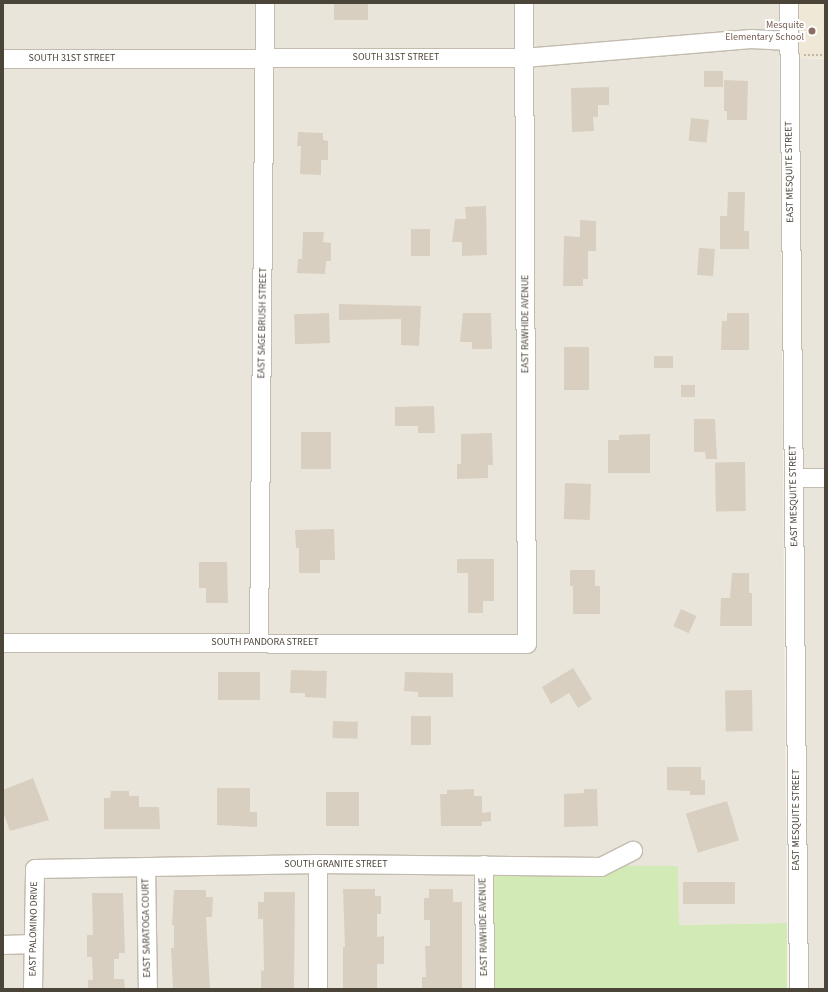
<!DOCTYPE html>
<style>
body{margin:0}
#map{position:relative;width:828px;height:992px;overflow:hidden;background:#f6f3ec;font-family:"Source Sans 3",sans-serif}
div>[style]{position:absolute}
[style*='--x']{left:calc(var(--x)*1px);top:calc(var(--y)*1px);width:calc(var(--w)*1px);rotate:calc(var(--a)*1deg)}
.residential>*{inset:0;background:#eae5da}
.education>*{inset:0;background:#efe8d6;transform-origin:0 0}
.green>*{inset:0;background:#d2eab5}
.building>*{inset:0;background:#d8cfc1;transform-origin:0 0}
.path>*{height:2px;margin-top:-1px;transform-origin:0;background:repeating-linear-gradient(90deg,#c4b79f 0 2px,transparent 0 4px)}
.roads{filter:drop-shadow(1px 0 #c2bbae) drop-shadow(-1px 0 #c2bbae) drop-shadow(0 1px #c2bbae) drop-shadow(0 -1px #c2bbae)}
.minor>*{height:18px;margin:-9px;padding:0 9px;transform-origin:9px;border-radius:9px;background:#fff}
.dots>*{width:11px;height:11px;translate:-50% -50%;box-sizing:border-box;border:2px solid #fff;border-radius:50%}
span{translate:-50% -50%;white-space:nowrap;text-align:center;line-height:1.15;-webkit-text-stroke:4px #fff;paint-order:stroke}
.education-label{font-size:10px;color:#785e54}
.right{translate:-100% -50%;text-align:right}
.street-label{font-size:10px;color:#4b4439}
.frame{position:absolute;inset:0;border:4px solid #4b4439;pointer-events:none}
</style>
<div id="map">
<div class="residential">
<div style="clip-path:polygon(3px 3px,779px 3px,787px 923px,679px 925px,678px 866px,485px 989px,3px 989px)"></div>
<div style="clip-path:polygon(799px 58px,825px 59px,825px 989px,808px 989px)"></div>
</div>
<div class="education">
<div style="left:798px;top:3px;width:27px;height:55px"></div>
</div>
<div class="green">
<div style="clip-path:polygon(484px 865px,678px 866px,679px 925px,787px 923px,787px 989px,485px 989px)"></div>
</div>
<div class="building">
<div style="left:334px;top:3px;width:34px;height:17px"></div>
<div style="left:704px;top:71px;width:19px;height:16px"></div>
<div style="clip-path:polygon(724px 80px,748px 81px,747px 120px,727px 120px,727px 111px,724px 111px)"></div>
<div style="clip-path:polygon(609px 87px,609px 105px,598px 105px,598px 117px,593px 117px,594px 131px,572px 132px,571px 88px)"></div>
<div style="left:691px;top:118px;width:18px;height:23px;rotate:6deg"></div>
<div style="clip-path:polygon(298px 132px,323px 133px,323px 140px,328px 141px,328px 160px,321px 160px,321px 175px,300px 174px,301px 146px,297px 146px)"></div>
<div style="clip-path:polygon(728px 192px,745px 192px,744px 231px,749px 231px,749px 249px,720px 249px,720px 216px,727px 216px)"></div>
<div style="clip-path:polygon(486px 206px,487px 255px,462px 256px,462px 242px,452px 242px,455px 219px,466px 219px,465px 207px)"></div>
<div style="clip-path:polygon(580px 220px,596px 221px,596px 251px,588px 251px,588px 279px,583px 279px,583px 286px,563px 286px,564px 236px,580px 237px)"></div>
<div style="left:411px;top:229px;width:19px;height:27px"></div>
<div style="clip-path:polygon(303px 232px,324px 232px,323px 242px,331px 243px,331px 261px,326px 261px,325px 274px,297px 273px,298px 259px,302px 259px)"></div>
<div style="left:699px;top:248px;width:16px;height:27px;rotate:4deg"></div>
<div style="clip-path:polygon(339px 304px,421px 306px,419px 346px,401px 345px,401px 319px,339px 320px)"></div>
<div style="left:329px;top:313px;width:30px;height:35px;rotate:88deg"></div>
<div style="clip-path:polygon(463px 313px,491px 313px,492px 349px,472px 349px,472px 342px,460px 342px)"></div>
<div style="clip-path:polygon(727px 313px,749px 313px,749px 350px,721px 350px,722px 321px,727px 321px)"></div>
<div style="left:564px;top:347px;width:25px;height:43px"></div>
<div style="left:654px;top:356px;width:19px;height:12px"></div>
<div style="left:681px;top:385px;width:14px;height:12px"></div>
<div style="clip-path:polygon(434px 406px,435px 433px,418px 433px,418px 426px,395px 426px,395px 407px)"></div>
<div style="clip-path:polygon(694px 419px,715px 419px,717px 459px,706px 459px,705px 452px,694px 452px)"></div>
<div style="left:301px;top:432px;width:30px;height:37px"></div>
<div style="clip-path:polygon(492px 433px,493px 465px,488px 465px,488px 478px,457px 479px,457px 464px,461px 464px,461px 434px)"></div>
<div style="clip-path:polygon(650px 434px,650px 473px,608px 473px,608px 440px,619px 440px,619px 435px)"></div>
<div style="left:745px;top:462px;width:49px;height:30px;rotate:89deg"></div>
<div style="left:565px;top:483px;width:26px;height:36px;rotate:2deg"></div>
<div style="clip-path:polygon(334px 529px,335px 560px,320px 560px,320px 573px,299px 573px,299px 548px,296px 548px,295px 530px)"></div>
<div style="clip-path:polygon(457px 559px,494px 559px,494px 601px,483px 601px,483px 613px,468px 613px,468px 573px,457px 573px)"></div>
<div style="clip-path:polygon(199px 562px,227px 562px,228px 603px,206px 603px,206px 588px,199px 588px)"></div>
<div style="clip-path:polygon(570px 570px,595px 570px,595px 586px,600px 586px,600px 614px,573px 614px,573px 586px,570px 586px)"></div>
<div style="clip-path:polygon(732px 573px,749px 573px,749px 593px,752px 593px,752px 626px,720px 626px,721px 598px,730px 598px)"></div>
<div style="left:681px;top:609px;width:17px;height:19px;rotate:24deg"></div>
<div style="clip-path:polygon(573px 668px,592px 699px,578px 708px,569px 693px,551px 704px,542px 687px)"></div>
<div style="clip-path:polygon(291px 670px,327px 671px,326px 698px,305px 697px,305px 693px,290px 693px)"></div>
<div style="left:218px;top:672px;width:42px;height:28px"></div>
<div style="clip-path:polygon(405px 672px,453px 673px,453px 697px,418px 697px,418px 692px,404px 691px)"></div>
<div style="left:752px;top:690px;width:41px;height:27px;rotate:89deg"></div>
<div style="left:411px;top:716px;width:20px;height:29px"></div>
<div style="left:333px;top:721px;width:25px;height:17px;rotate:2deg"></div>
<div style="clip-path:polygon(667px 767px,701px 767px,701px 780px,705px 780px,705px 795px,690px 795px,690px 791px,667px 790px)"></div>
<div style="clip-path:polygon(33px 778px,49px 820px,10px 831px,3px 812px,3px 790px)"></div>
<div style="clip-path:polygon(217px 788px,250px 788px,250px 812px,257px 812px,257px 827px,217px 825px)"></div>
<div style="clip-path:polygon(474px 789px,474px 796px,482px 796px,482px 813px,491px 812px,491px 821px,482px 822px,482px 826px,441px 826px,440px 794px,447px 794px,447px 790px)"></div>
<div style="clip-path:polygon(584px 789px,597px 789px,598px 826px,564px 827px,564px 794px,584px 793px)"></div>
<div style="clip-path:polygon(111px 791px,129px 791px,129px 796px,139px 796px,139px 807px,159px 807px,160px 829px,104px 829px,104px 798px,110px 798px)"></div>
<div style="left:326px;top:792px;width:33px;height:34px"></div>
<div style="left:727px;top:801px;width:41px;height:43px;rotate:73deg"></div>
<div style="left:735px;top:882px;width:22px;height:52px;rotate:90deg"></div>
<div style="clip-path:polygon(343px 889px,375px 889px,375px 896px,381px 896px,381px 914px,377px 914px,377px 937px,384px 936px,384px 964px,377px 964px,377px 989px,343px 989px,343px 947px,345px 947px)"></div>
<div style="clip-path:polygon(429px 889px,453px 889px,453px 902px,462px 902px,462px 989px,422px 989px,422px 977px,426px 977px,425px 946px,430px 946px,430px 920px,424px 920px,424px 898px,429px 898px)"></div>
<div style="clip-path:polygon(174px 890px,206px 890px,206px 897px,213px 897px,212px 917px,206px 917px,210px 989px,173px 989px,171px 948px,174px 948px,174px 925px,172px 925px)"></div>
<div style="clip-path:polygon(264px 892px,295px 892px,294px 989px,261px 989px,261px 970px,264px 971px,263px 919px,258px 919px,258px 902px,264px 902px)"></div>
<div style="clip-path:polygon(92px 893px,123px 893px,125px 953px,119px 953px,119px 959px,114px 959px,114px 979px,124px 979px,125px 989px,88px 989px,88px 980px,93px 980px,92px 957px,87px 957px,87px 935px,93px 935px)"></div>
</div>
<div class="path">
<div style="--x:804;--y:55;--w:21;--a:0"></div>
</div>
<div class="roads">
<div class="minor">
<div style="--x:789;--y:3;--w:986;--a:89.42"></div>
<div style="--x:3;--y:59;--w:521;--a:-0.11"></div>
<div style="--x:524;--y:58;--w:228;--a:-4.8"></div>
<div style="--x:751;--y:39;--w:38;--a:3"></div>
<div style="--x:794;--y:478;--w:31;--a:0"></div>
<div style="--x:3;--y:643;--w:524;--a:0.11"></div>
<div style="--x:527;--y:644;--w:641;--a:-90.27"></div>
<div style="--x:259;--y:643;--w:640;--a:-89.46"></div>
<div style="--x:318;--y:864;--w:125;--a:90"></div>
<div style="--x:484;--y:865;--w:124;--a:89.5"></div>
<div style="--x:146;--y:867;--w:122;--a:89.1"></div>
<div style="--x:3;--y:945;--w:30;--a:-2"></div>
<div style="--x:33;--y:989;--w:120;--a:-89"></div>
<div style="--x:35;--y:869;--w:283;--a:-1"></div>
<div style="--x:318;--y:864;--w:283;--a:0.6"></div>
<div style="--x:601;--y:867;--w:36;--a:-27"></div>
</div>
</div>
<div class="dots">
<div style="left:812px;top:31px;background:#8d6e63"></div>
</div>
<div class="education-label">
<span class="right" style="left:804px;top:31px">Mesquite<br>Elementary School</span>
</div>
<div class="street-label">
<span style="left:396px;top:58px">SOUTH 31ST STREET</span>
<span style="left:72px;top:59px">SOUTH 31ST STREET</span>
<span style="left:790px;top:172px;rotate:-91deg">EAST MESQUITE STREET</span>
<span style="left:263px;top:323px;rotate:-89deg">EAST SAGE BRUSH STREET</span>
<span style="left:526px;top:324px;rotate:-90deg">EAST RAWHIDE AVENUE</span>
<span style="left:794px;top:496px;rotate:-91deg">EAST MESQUITE STREET</span>
<span style="left:265px;top:643px">SOUTH PANDORA STREET</span>
<span style="left:797px;top:820px;rotate:-90deg">EAST MESQUITE STREET</span>
<span style="left:336px;top:865px">SOUTH GRANITE STREET</span>
<span style="left:484px;top:927px;rotate:-91deg">EAST RAWHIDE AVENUE</span>
<span style="left:147px;top:928px;rotate:-91deg">EAST SARATOGA COURT</span>
<span style="left:34px;top:929px;rotate:-89deg">EAST PALOMINO DRIVE</span>
</div>
<div class="frame"></div>
</div>
